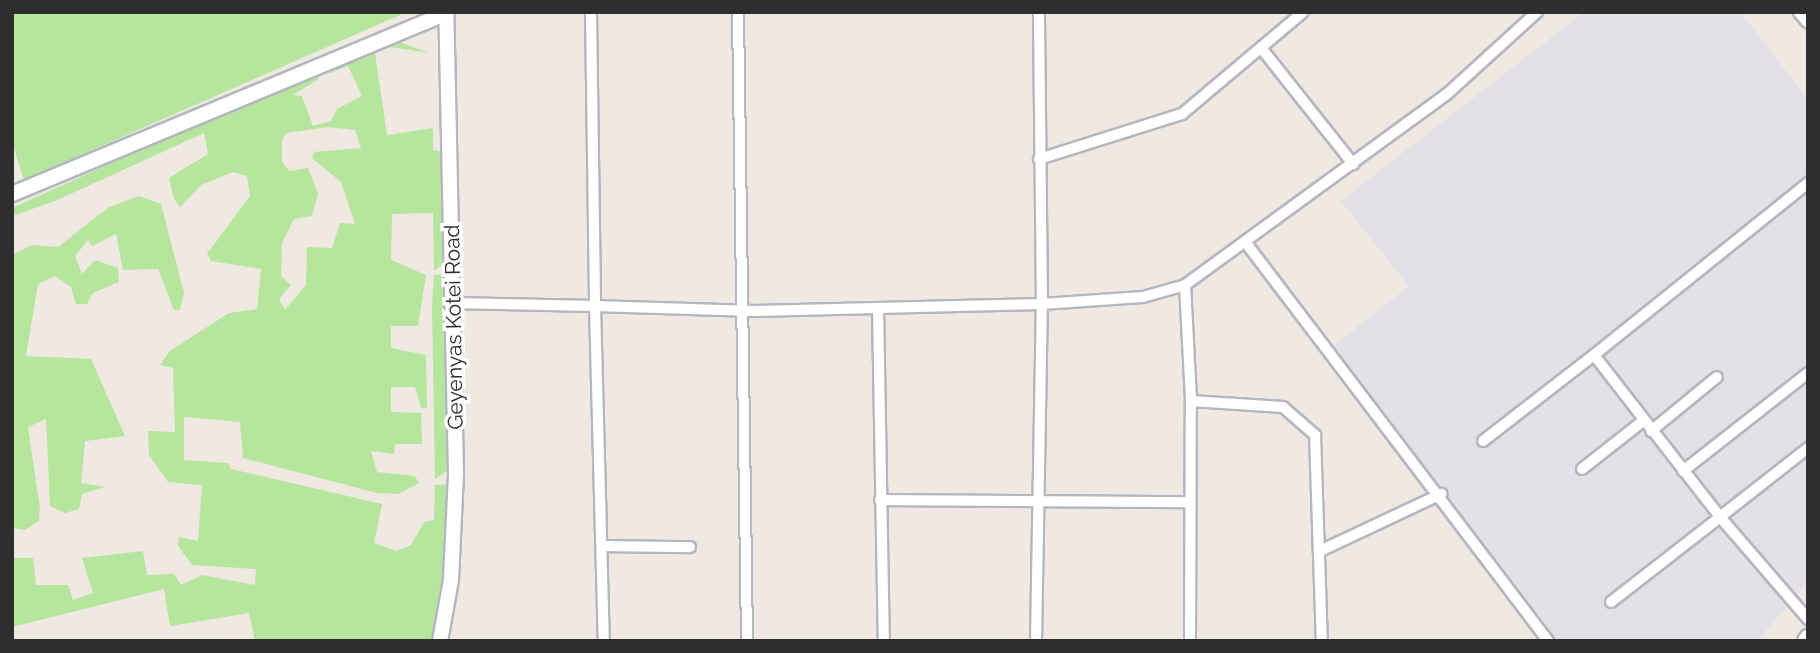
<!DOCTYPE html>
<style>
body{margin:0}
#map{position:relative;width:1820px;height:653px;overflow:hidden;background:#efe9e1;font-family:Raleway,sans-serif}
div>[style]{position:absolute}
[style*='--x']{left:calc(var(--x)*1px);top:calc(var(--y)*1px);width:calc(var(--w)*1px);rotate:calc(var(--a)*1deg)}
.industrial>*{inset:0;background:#e3e1e8}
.green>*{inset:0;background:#b6e59e}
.roads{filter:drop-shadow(2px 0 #b4b7c1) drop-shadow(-2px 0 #b4b7c1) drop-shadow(0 2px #b4b7c1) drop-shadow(0 -2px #b4b7c1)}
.minor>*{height:10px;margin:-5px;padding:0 5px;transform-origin:5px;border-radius:5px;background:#fff}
.tertiary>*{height:14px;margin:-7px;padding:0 7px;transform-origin:7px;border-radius:7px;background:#fff}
.secondary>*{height:16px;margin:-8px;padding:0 8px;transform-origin:8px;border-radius:8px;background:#fff}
span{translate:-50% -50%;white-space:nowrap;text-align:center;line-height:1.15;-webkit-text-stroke:7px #fff;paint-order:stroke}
.street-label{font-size:21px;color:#2e2e2e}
.frame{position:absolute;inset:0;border:14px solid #2e2e2e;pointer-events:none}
</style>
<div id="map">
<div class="industrial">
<div style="clip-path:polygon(1584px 12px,1740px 12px,1808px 99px,1808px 582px,1757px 641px,1558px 641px,1332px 347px,1409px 286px,1341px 201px)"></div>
</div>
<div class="green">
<div style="clip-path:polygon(12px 12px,407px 12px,24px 180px,12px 142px)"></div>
<div style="clip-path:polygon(evenodd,397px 41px,429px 53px,390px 47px,375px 53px,387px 135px,433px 128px,433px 150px,446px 152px,446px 216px,443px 264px,434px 271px,433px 213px,392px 214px,391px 260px,426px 275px,418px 326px,391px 326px,391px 348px,426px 355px,427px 408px,421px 408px,415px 387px,391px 387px,391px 412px,421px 413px,422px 444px,395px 444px,394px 454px,371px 451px,377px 472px,415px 476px,419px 483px,399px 494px,377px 493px,243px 458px,240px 422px,184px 417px,184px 460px,228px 463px,231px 469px,382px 504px,374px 543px,397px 551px,411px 545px,424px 522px,434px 520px,435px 485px,452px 484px,437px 641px,255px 641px,249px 613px,170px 626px,164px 589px,12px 627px,12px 558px,33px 558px,36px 585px,68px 585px,73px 600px,93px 593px,82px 558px,143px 551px,147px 575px,174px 574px,181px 585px,202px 575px,255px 585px,256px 569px,192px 565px,178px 546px,179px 537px,198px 541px,202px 485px,168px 482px,149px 455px,148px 431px,175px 432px,173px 368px,160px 365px,170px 351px,229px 313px,257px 309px,261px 269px,211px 261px,207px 254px,250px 196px,247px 176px,233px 172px,201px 185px,180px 207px,174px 199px,169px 178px,208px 154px,204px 133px,55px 201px,12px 216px,12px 208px,316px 70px,319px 79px,293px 95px,302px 96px,313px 126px,331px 121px,337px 109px,362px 96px,348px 66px,330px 73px,328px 66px,397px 41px,328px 127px,355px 130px,361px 148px,314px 152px,312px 158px,341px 182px,355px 224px,340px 223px,332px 248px,307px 247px,306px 285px,285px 310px,279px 299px,291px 285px,281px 276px,282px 243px,294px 219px,312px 216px,318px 194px,308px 168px,289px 171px,282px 162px,282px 141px,286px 133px,328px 127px)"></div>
<div style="clip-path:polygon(139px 196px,161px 204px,184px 293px,180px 310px,174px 310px,158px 269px,123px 270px,116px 234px,92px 246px,88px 240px,75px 256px,82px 274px,95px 260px,118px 268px,119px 282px,93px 293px,87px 304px,76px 304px,71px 287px,55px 276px,38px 284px,26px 356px,91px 359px,125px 436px,85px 441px,81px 483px,105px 487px,82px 494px,79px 509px,65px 513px,50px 506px,46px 419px,28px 427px,40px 509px,39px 521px,25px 530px,12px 528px,12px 255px,32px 245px,58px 247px,109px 207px)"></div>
<div style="clip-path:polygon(444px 274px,450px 469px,435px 479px,432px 306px,434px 275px)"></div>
</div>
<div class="roads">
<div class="minor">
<div style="--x:591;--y:12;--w:294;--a:89.2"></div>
<div style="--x:595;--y:306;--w:159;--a:1.8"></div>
<div style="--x:754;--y:311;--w:288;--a:-1.4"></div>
<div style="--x:1042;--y:304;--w:292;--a:-90.6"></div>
<div style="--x:738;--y:12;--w:629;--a:89.18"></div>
<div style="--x:1262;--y:49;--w:147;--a:51.6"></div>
<div style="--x:1039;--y:159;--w:150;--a:-17.5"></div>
<div style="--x:1182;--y:114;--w:158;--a:-40.1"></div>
<div style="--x:1246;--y:243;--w:500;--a:52.8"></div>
<div style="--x:1185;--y:285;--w:116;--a:87"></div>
<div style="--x:1191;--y:401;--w:92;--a:3.7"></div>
<div style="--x:1283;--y:407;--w:43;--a:41.2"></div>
<div style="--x:1315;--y:435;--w:206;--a:88.1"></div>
<div style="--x:453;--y:303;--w:142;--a:1.2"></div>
<div style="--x:595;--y:306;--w:335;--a:88.5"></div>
<div style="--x:878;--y:308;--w:333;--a:89"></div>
<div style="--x:1594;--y:355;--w:275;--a:-38.8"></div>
<div style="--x:1651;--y:431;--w:85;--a:-39.3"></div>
<div style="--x:1483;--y:441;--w:140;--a:-37.8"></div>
<div style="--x:1594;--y:355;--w:205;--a:52.1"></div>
<div style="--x:1720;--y:517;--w:112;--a:-38.1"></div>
<div style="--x:1582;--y:469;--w:78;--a:-38.2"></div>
<div style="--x:1683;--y:471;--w:159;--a:-38.1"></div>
<div style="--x:880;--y:500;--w:310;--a:0.4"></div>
<div style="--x:602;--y:546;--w:88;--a:0.7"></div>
<div style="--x:1322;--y:550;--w:132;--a:-25.2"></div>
<div style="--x:1611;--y:602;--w:138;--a:-37.9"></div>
<div style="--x:1720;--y:517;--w:135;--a:49.2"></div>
<div style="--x:1036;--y:641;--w:337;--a:-89"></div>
<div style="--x:1042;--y:304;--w:101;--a:-4"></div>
<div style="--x:1143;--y:297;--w:44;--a:-15.9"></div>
<div style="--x:1185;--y:285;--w:324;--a:-36.1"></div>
<div style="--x:1447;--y:94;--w:122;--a:-42.3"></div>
<div style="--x:1190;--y:641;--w:240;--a:-89.8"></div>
</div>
<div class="tertiary">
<div style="--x:1801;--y:12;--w:11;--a:49"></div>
<div style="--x:12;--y:194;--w:470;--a:-22.6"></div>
<div style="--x:440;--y:641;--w:62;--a:-79.8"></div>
<div style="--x:451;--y:580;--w:106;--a:-87.3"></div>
<div style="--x:456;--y:474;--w:462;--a:-91.2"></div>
</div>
<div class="secondary">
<div style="--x:1806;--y:641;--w:4;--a:-56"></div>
</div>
</div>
<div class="street-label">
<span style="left:454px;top:327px;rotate:-91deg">Geyenyas Kotei Road</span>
</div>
<div class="frame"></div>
</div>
